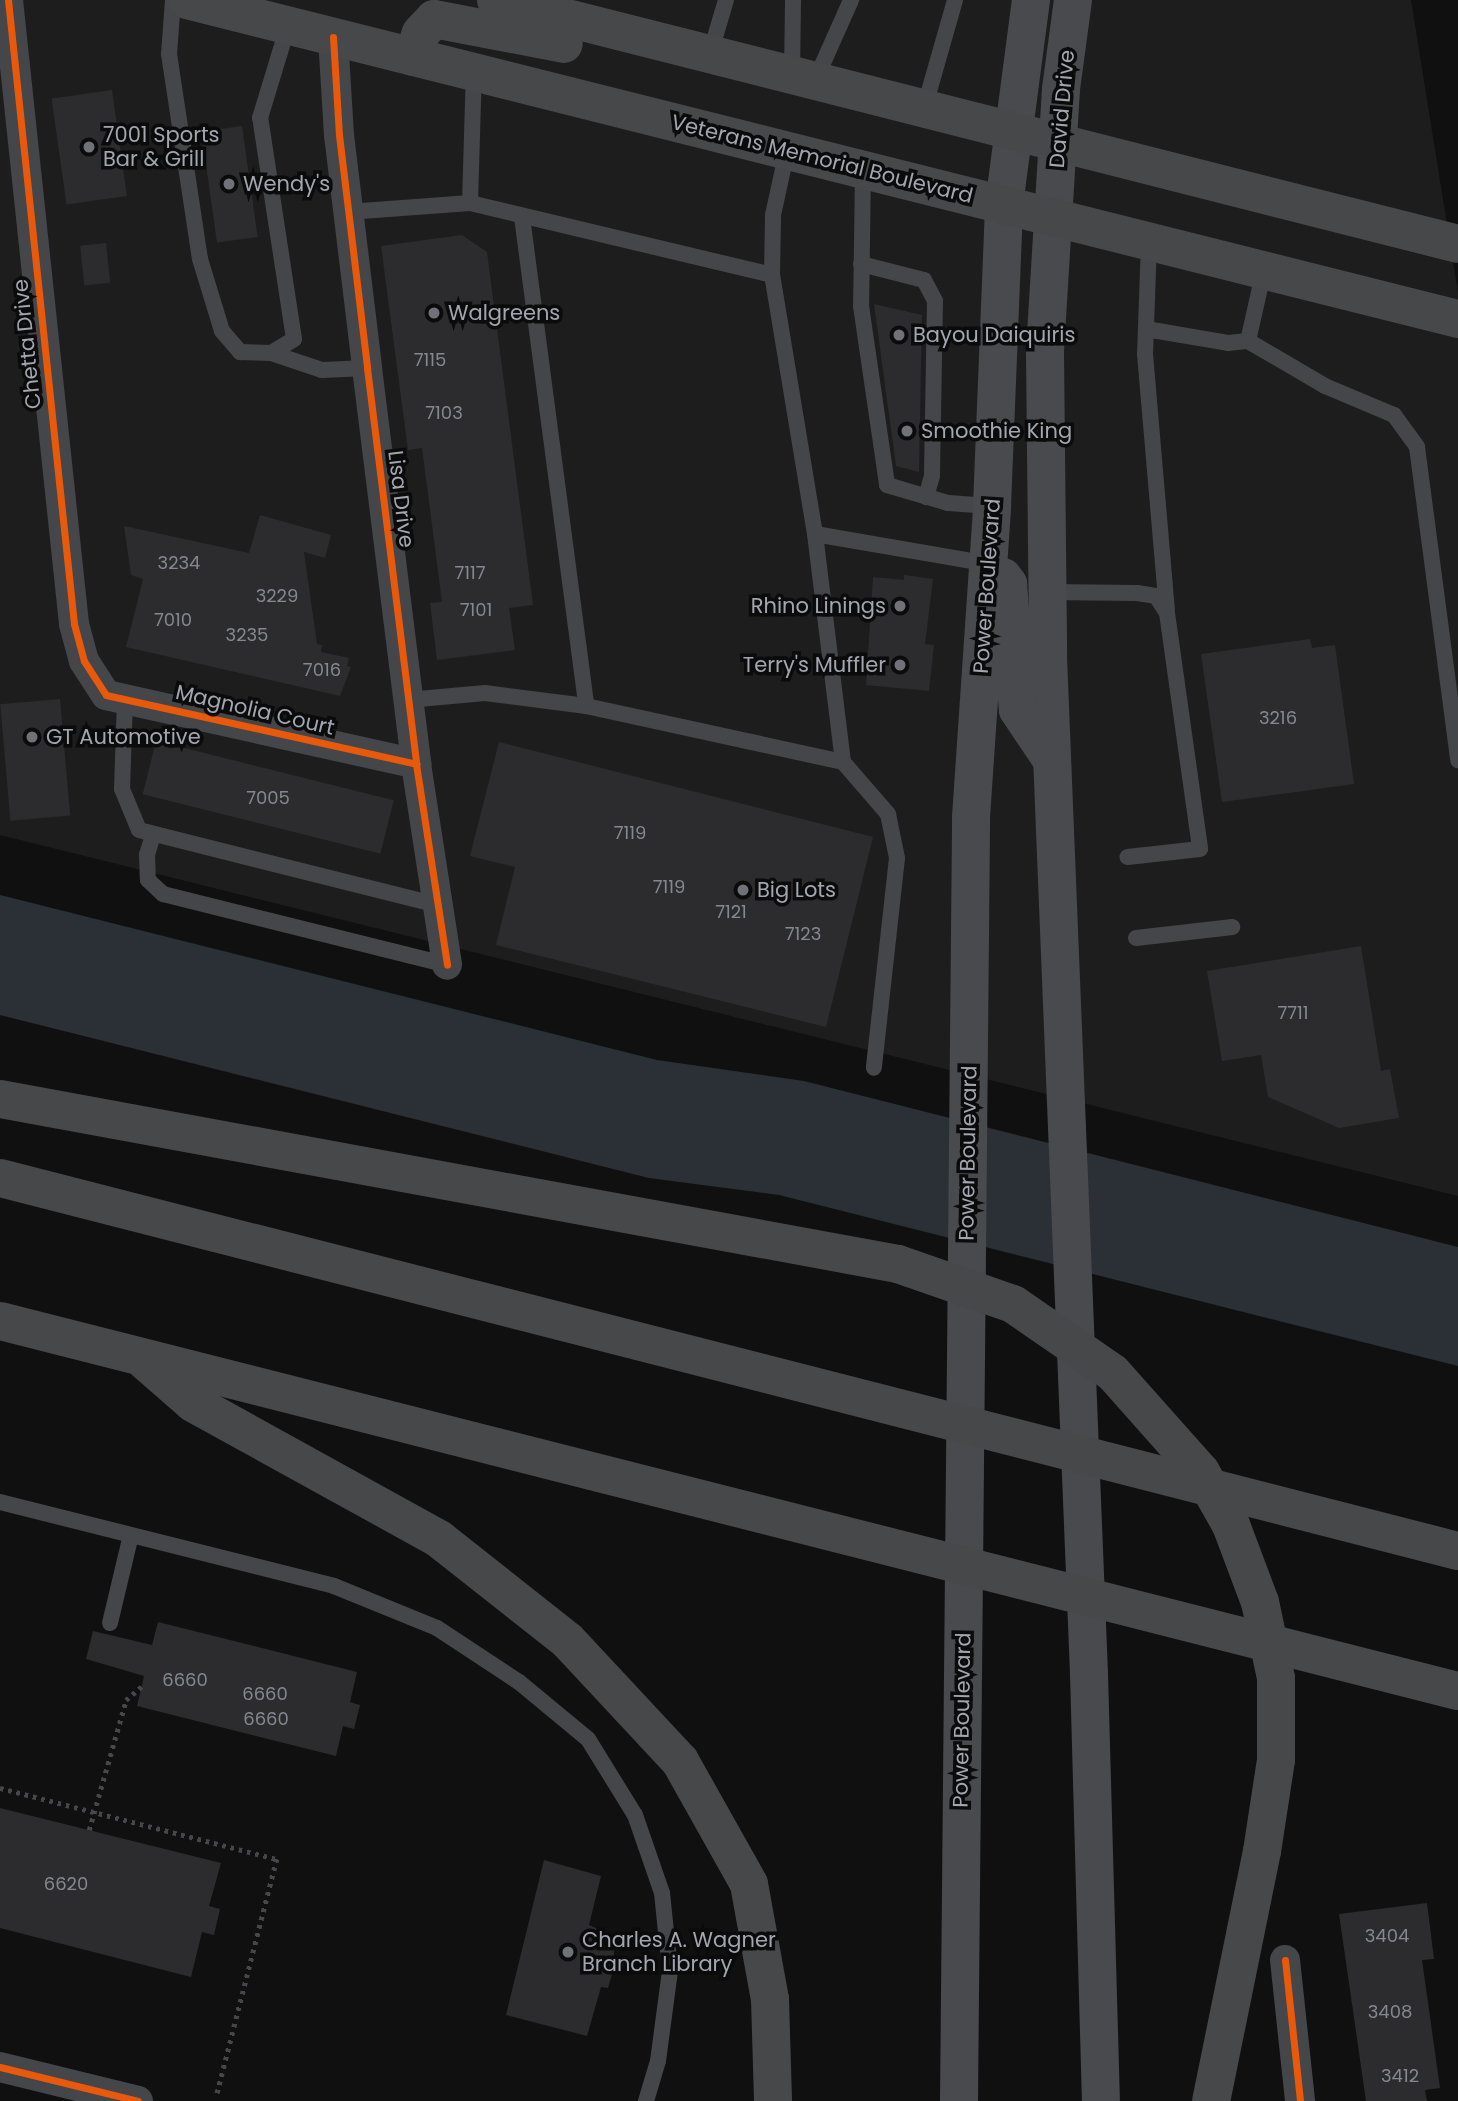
<!DOCTYPE html>
<style>
body{margin:0}
#map{position:relative;width:1458px;height:2101px;overflow:hidden;background:#101011;font-family:Poppins,sans-serif}
div>[style]{position:absolute}
[style*='--x']{left:calc(var(--x)*1px);top:calc(var(--y)*1px);width:calc(var(--w)*1px);rotate:calc(var(--a)*1deg)}
.built>*{inset:0;background:#1d1d1e}
.water>*{inset:0;background:#2a3035}
.building>*{inset:0;background:#2c2c2e;transform-origin:0 0}
.path>*{height:4.5px;margin-top:-2.25px;transform-origin:0;background:repeating-linear-gradient(90deg,#46474a 0 3.5px,transparent 0 8.5px)}
.service>*{height:16px;margin:-8px;padding:0 8px;transform-origin:8px;border-radius:8px;background:#454649}
.minor>*{height:30px;margin:-15px;padding:0 15px;transform-origin:15px;border-radius:15px;background:#454649}
.secondary>*{height:38px;margin:-19px;padding:0 19px;transform-origin:19px;border-radius:19px;background:#494a4d}
.primary>*{height:38px;margin:-19px;padding:0 19px;transform-origin:19px;border-radius:19px;background:#47484a}
.motorway>*{height:38px;margin:-19px;padding:0 19px;transform-origin:19px;border-radius:19px;background:#474849}
.cycleway>*{height:7px;margin:-3.5px;padding:0 3.5px;transform-origin:3.5px;border-radius:3.5px;background:#e8590c}
.dots>*{width:19px;height:19px;translate:-50% -50%;box-sizing:border-box;border:4px solid #0b0b0c;border-radius:50%}
span{translate:-50% -50%;white-space:nowrap;text-align:center;line-height:1.15;-webkit-text-stroke:7px #0b0b0c;paint-order:stroke}
.number-label{font-size:18px;color:#858890}
.number-label span{-webkit-text-stroke-width:0}
.street-label{font-size:21px;color:#a3a6b0}
.poi-label{font-size:21px;color:#a3a6b0}
.left{translate:0 -50%;text-align:left}
.right{translate:-100% -50%;text-align:right}
</style>
<div id="map">
<div class="built">
<div style="clip-path:polygon(0 0,1411px 0,1458px 293px,1458px 1196px,0 835px)"></div>
</div>
<div class="water">
<div style="clip-path:polygon(0 895px,657px 1060px,804px 1081px,1458px 1247px,1458px 1366px,779px 1195px,649px 1178px,0 1015px)"></div>
</div>
<div class="building">
<div style="left:112px;top:90px;width:107px;height:61px;rotate:82deg"></div>
<div style="left:242px;top:126px;width:112px;height:41px;rotate:82deg"></div>
<div style="clip-path:polygon(462px 235px,487px 252px,533px 605px,509px 608px,515px 650px,437px 660px,430px 603px,442px 602px,422px 448px,408px 450px,381px 246px)"></div>
<div style="left:106px;top:243px;width:40px;height:26px;rotate:84deg"></div>
<div style="clip-path:polygon(874px 304px,922px 315px,919px 472px,896px 466px)"></div>
<div style="clip-path:polygon(260px 515px,331px 535px,325px 558px,304px 552px,317px 644px,322px 645px,321px 652px,349px 658px,347px 666px,351px 667px,340px 696px,126px 647px,143px 579px,131px 575px,124px 526px,249px 553px)"></div>
<div style="clip-path:polygon(904px 575px,933px 579px,925px 644px,934px 645px,929px 691px,866px 685px,873px 577px,904px 580px)"></div>
<div style="clip-path:polygon(1310px 639px,1312px 648px,1335px 645px,1354px 784px,1222px 802px,1201px 654px)"></div>
<div style="left:60px;top:699px;width:117px;height:60px;rotate:85deg"></div>
<div style="left:156px;top:741px;width:245px;height:55px;rotate:14deg"></div>
<div style="clip-path:polygon(499px 742px,873px 837px,826px 1027px,496px 945px,515px 867px,470px 856px)"></div>
<div style="clip-path:polygon(1361px 946px,1381px 1071px,1390px 1069px,1399px 1118px,1339px 1128px,1268px 1097px,1261px 1055px,1222px 1061px,1207px 971px)"></div>
<div style="clip-path:polygon(158px 1622px,357px 1672px,350px 1702px,360px 1705px,354px 1729px,343px 1726px,336px 1756px,137px 1706px,144px 1676px,86px 1659px,93px 1631px,152px 1645px)"></div>
<div style="clip-path:polygon(0 1808px,221px 1863px,209px 1906px,220px 1909px,214px 1935px,202px 1932px,191px 1977px,0 1928px)"></div>
<div style="clip-path:polygon(544px 1860px,601px 1876px,589px 1925px,614px 1936px,614px 1967px,608px 1988px,601px 1987px,587px 2036px,506px 2015px)"></div>
<div style="clip-path:polygon(1427px 1903px,1434px 1959px,1422px 1960px,1440px 2088px,1425px 2090px,1427px 2101px,1366px 2101px,1339px 1914px)"></div>
</div>
<div class="path">
<div style="--x:0;--y:1788;--w:286;--a:14.4"></div>
<div style="--x:277;--y:1859;--w:243;--a:104.3"></div>
<div style="--x:89;--y:1830;--w:135;--a:-74.1"></div>
<div style="--x:126;--y:1700;--w:21;--a:-41"></div>
</div>
<div class="service">
<div style="--x:173;--y:0;--w:54;--a:94.2"></div>
<div style="--x:169;--y:54;--w:207;--a:81.4"></div>
<div style="--x:200;--y:259;--w:75;--a:73"></div>
<div style="--x:222;--y:331;--w:28;--a:49"></div>
<div style="--x:240;--y:352;--w:31;--a:2"></div>
<div style="--x:271;--y:353;--w:27;--a:-31"></div>
<div style="--x:294;--y:339;--w:224;--a:-98.7"></div>
<div style="--x:260;--y:118;--w:96;--a:-73.1"></div>
<div style="--x:710;--y:54;--w:56;--a:-73.5"></div>
<div style="--x:792;--y:74;--w:74;--a:-89.2"></div>
<div style="--x:815;--y:81;--w:89;--a:-66"></div>
<div style="--x:924;--y:109;--w:113;--a:-74.1"></div>
<div style="--x:863;--y:170;--w:136;--a:90.8"></div>
<div style="--x:861;--y:306;--w:181;--a:81.7"></div>
<div style="--x:887;--y:485;--w:64;--a:16.4"></div>
<div style="--x:948;--y:503;--w:43;--a:4"></div>
<div style="--x:470;--y:203;--w:131;--a:-88.3"></div>
<div style="--x:348;--y:212;--w:122;--a:-4.2"></div>
<div style="--x:470;--y:203;--w:310;--a:13.4"></div>
<div style="--x:772;--y:275;--w:60;--a:-89"></div>
<div style="--x:773;--y:215;--w:66;--a:-77.7"></div>
<div style="--x:522;--y:217;--w:493;--a:82.5"></div>
<div style="--x:586;--y:706;--w:263;--a:12.3"></div>
<div style="--x:843;--y:762;--w:230;--a:-97"></div>
<div style="--x:815;--y:534;--w:263;--a:-99.4"></div>
<div style="--x:1149;--y:241;--w:113;--a:92"></div>
<div style="--x:1145;--y:354;--w:256;--a:85.1"></div>
<div style="--x:861;--y:264;--w:65;--a:14.3"></div>
<div style="--x:924;--y:280;--w:24;--a:62"></div>
<div style="--x:935;--y:301;--w:175;--a:91"></div>
<div style="--x:932;--y:476;--w:22;--a:106"></div>
<div style="--x:1146;--y:329;--w:83;--a:9.7"></div>
<div style="--x:1228;--y:343;--w:20;--a:-6"></div>
<div style="--x:1248;--y:341;--w:73;--a:-77.3"></div>
<div style="--x:1248;--y:341;--w:89;--a:30.3"></div>
<div style="--x:1325;--y:386;--w:75;--a:22.8"></div>
<div style="--x:1394;--y:415;--w:39;--a:54"></div>
<div style="--x:1417;--y:447;--w:316;--a:82.5"></div>
<div style="--x:271;--y:353;--w:54;--a:18.4"></div>
<div style="--x:322;--y:370;--w:45;--a:-2.5"></div>
<div style="--x:815;--y:534;--w:176;--a:9.8"></div>
<div style="--x:1048;--y:592;--w:89;--a:0.6"></div>
<div style="--x:1137;--y:593;--w:19;--a:9"></div>
<div style="--x:1156;--y:596;--w:20;--a:57"></div>
<div style="--x:1167;--y:613;--w:238;--a:82"></div>
<div style="--x:1200;--y:849;--w:73;--a:173.7"></div>
<div style="--x:125;--y:699;--w:90;--a:91.9"></div>
<div style="--x:122;--y:789;--w:44;--a:67.5"></div>
<div style="--x:139;--y:830;--w:308;--a:14.1"></div>
<div style="--x:408;--y:700;--w:77;--a:-5.2"></div>
<div style="--x:485;--y:693;--w:102;--a:7.3"></div>
<div style="--x:843;--y:762;--w:69;--a:49.1"></div>
<div style="--x:888;--y:814;--w:45;--a:78.4"></div>
<div style="--x:897;--y:858;--w:211;--a:96.3"></div>
<div style="--x:153;--y:835;--w:21;--a:107"></div>
<div style="--x:147;--y:855;--w:25;--a:88"></div>
<div style="--x:148;--y:880;--w:21;--a:43"></div>
<div style="--x:163;--y:894;--w:293;--a:14"></div>
<div style="--x:1136;--y:938;--w:97;--a:-6.5"></div>
<div style="--x:0;--y:1502;--w:344;--a:14.1"></div>
<div style="--x:334;--y:1586;--w:111;--a:22.2"></div>
<div style="--x:437;--y:1628;--w:98;--a:33.4"></div>
<div style="--x:519;--y:1682;--w:89;--a:39.6"></div>
<div style="--x:588;--y:1739;--w:89;--a:58.3"></div>
<div style="--x:635;--y:1815;--w:83;--a:70.9"></div>
<div style="--x:662;--y:1893;--w:78;--a:84.1"></div>
<div style="--x:670;--y:1971;--w:91;--a:97.6"></div>
<div style="--x:658;--y:2061;--w:42;--a:106.7"></div>
<div style="--x:110;--y:1623;--w:90;--a:-76.6"></div>
</div>
<div class="minor">
<div style="--x:8;--y:0;--w:627;--a:83.96"></div>
<div style="--x:74;--y:624;--w:38;--a:75"></div>
<div style="--x:84;--y:661;--w:40;--a:57.1"></div>
<div style="--x:106;--y:695;--w:318;--a:12.5"></div>
<div style="--x:333;--y:37;--w:98;--a:86.5"></div>
<div style="--x:339;--y:135;--w:235;--a:83.1"></div>
<div style="--x:367;--y:368;--w:399;--a:82.9"></div>
<div style="--x:416;--y:764;--w:203;--a:81.2"></div>
<div style="--x:1285;--y:1960;--w:142;--a:83.9"></div>
<div style="--x:0;--y:2067;--w:142;--a:13.8"></div>
</div>
<div class="secondary">
<div style="--x:1073;--y:0;--w:90;--a:97.7"></div>
<div style="--x:1061;--y:89;--w:264;--a:93.5"></div>
<div style="--x:1045;--y:353;--w:304;--a:89.4"></div>
<div style="--x:1048;--y:657;--w:1018;--a:87.69"></div>
<div style="--x:1089;--y:1674;--w:427;--a:88.4"></div>
<div style="--x:1003;--y:577;--w:9;--a:54"></div>
<div style="--x:1008;--y:584;--w:126;--a:85.5"></div>
<div style="--x:1018;--y:710;--w:59;--a:56"></div>
<div style="--x:959;--y:2101;--w:1284;--a:-89.46"></div>
<div style="--x:971;--y:817;--w:312;--a:-86.1"></div>
<div style="--x:992;--y:506;--w:301;--a:-87.7"></div>
<div style="--x:1004;--y:205;--w:207;--a:-82.5"></div>
</div>
<div class="primary">
<div style="--x:187;--y:0;--w:1310;--a:14.09"></div>
<div style="--x:496;--y:0;--w:992;--a:14.23"></div>
<div style="--x:413;--y:57;--w:25;--a:-72"></div>
<div style="--x:421;--y:33;--w:19;--a:-47"></div>
<div style="--x:434;--y:19;--w:132;--a:10.9"></div>
</div>
<div class="motorway">
<div style="--x:0;--y:1099;--w:913;--a:10.41"></div>
<div style="--x:898;--y:1264;--w:122;--a:19.2"></div>
<div style="--x:1013;--y:1304;--w:121;--a:34.6"></div>
<div style="--x:1113;--y:1373;--w:132;--a:48.4"></div>
<div style="--x:1201;--y:1472;--w:61;--a:60.5"></div>
<div style="--x:1231;--y:1525;--w:82;--a:69.4"></div>
<div style="--x:1260;--y:1602;--w:78;--a:78.1"></div>
<div style="--x:1276;--y:1678;--w:82;--a:90"></div>
<div style="--x:1276;--y:1760;--w:92;--a:98.7"></div>
<div style="--x:1262;--y:1851;--w:255;--a:101.5"></div>
<div style="--x:0;--y:1178;--w:1505;--a:14.35"></div>
<div style="--x:0;--y:1321;--w:1504;--a:14.24"></div>
<div style="--x:146;--y:1362;--w:62;--a:41.1"></div>
<div style="--x:193;--y:1403;--w:281;--a:28.9"></div>
<div style="--x:439;--y:1539;--w:164;--a:38.3"></div>
<div style="--x:568;--y:1641;--w:164;--a:47"></div>
<div style="--x:680;--y:1761;--w:141;--a:60.7"></div>
<div style="--x:749;--y:1884;--w:117;--a:79.7"></div>
<div style="--x:770;--y:1999;--w:102;--a:88.3"></div>
</div>
<div class="cycleway">
<div style="--x:8;--y:0;--w:627;--a:83.96"></div>
<div style="--x:74;--y:624;--w:38;--a:75"></div>
<div style="--x:84;--y:661;--w:40;--a:57.1"></div>
<div style="--x:106;--y:695;--w:318;--a:12.5"></div>
<div style="--x:333;--y:37;--w:98;--a:86.5"></div>
<div style="--x:339;--y:135;--w:235;--a:83.1"></div>
<div style="--x:367;--y:368;--w:399;--a:82.9"></div>
<div style="--x:416;--y:764;--w:203;--a:81.2"></div>
<div style="--x:1285;--y:1960;--w:142;--a:83.9"></div>
<div style="--x:0;--y:2067;--w:142;--a:13.8"></div>
</div>
<div class="dots">
<div style="left:89px;top:147px;background:#707278"></div>
<div style="left:229px;top:184px;background:#707278"></div>
<div style="left:434px;top:313px;background:#707278"></div>
<div style="left:899px;top:335px;background:#707278"></div>
<div style="left:907px;top:431px;background:#707278"></div>
<div style="left:900px;top:606px;background:#707278"></div>
<div style="left:900px;top:665px;background:#707278"></div>
<div style="left:32px;top:737px;background:#707278"></div>
<div style="left:743px;top:890px;background:#707278"></div>
<div style="left:568px;top:1952px;background:#707278"></div>
</div>
<div class="number-label">
<span style="left:430px;top:360px">7115</span>
<span style="left:444px;top:413px">7103</span>
<span style="left:179px;top:563px">3234</span>
<span style="left:470px;top:573px">7117</span>
<span style="left:277px;top:596px">3229</span>
<span style="left:476px;top:610px">7101</span>
<span style="left:173px;top:620px">7010</span>
<span style="left:247px;top:635px">3235</span>
<span style="left:322px;top:670px">7016</span>
<span style="left:1278px;top:718px">3216</span>
<span style="left:268px;top:798px">7005</span>
<span style="left:630px;top:833px">7119</span>
<span style="left:669px;top:887px">7119</span>
<span style="left:731px;top:912px">7121</span>
<span style="left:803px;top:934px">7123</span>
<span style="left:1293px;top:1013px">7711</span>
<span style="left:185px;top:1680px">6660</span>
<span style="left:265px;top:1694px">6660</span>
<span style="left:266px;top:1719px">6660</span>
<span style="left:66px;top:1884px">6620</span>
<span style="left:1387px;top:1936px">3404</span>
<span style="left:1390px;top:2012px">3408</span>
<span style="left:1400px;top:2076px">3412</span>
</div>
<div class="street-label">
<span style="left:1062px;top:109px;rotate:-85deg">David Drive</span>
<span style="left:822px;top:159px;rotate:14deg">Veterans Memorial Boulevard</span>
<span style="left:27px;top:344px;rotate:-96deg">Chetta Drive</span>
<span style="left:401px;top:499px;rotate:83deg">Lisa Drive</span>
<span style="left:987px;top:586px;rotate:-86deg">Power Boulevard</span>
<span style="left:255px;top:710px;rotate:13deg">Magnolia Court</span>
<span style="left:968px;top:1153px;rotate:-89deg">Power Boulevard</span>
<span style="left:962px;top:1720px;rotate:-89deg">Power Boulevard</span>
</div>
<div class="poi-label">
<span class="left" style="left:103px;top:147px">7001 Sports<br>Bar &amp; Grill</span>
<span class="left" style="left:243px;top:184px">Wendy's</span>
<span class="left" style="left:448px;top:313px">Walgreens</span>
<span class="left" style="left:913px;top:335px">Bayou Daiquiris</span>
<span class="left" style="left:921px;top:431px">Smoothie King</span>
<span class="right" style="left:886px;top:606px">Rhino Linings</span>
<span class="right" style="left:886px;top:665px">Terry's Muffler</span>
<span class="left" style="left:46px;top:737px">GT Automotive</span>
<span class="left" style="left:757px;top:890px">Big Lots</span>
<span class="left" style="left:582px;top:1952px">Charles A. Wagner<br>Branch Library</span>
</div>
</div>
